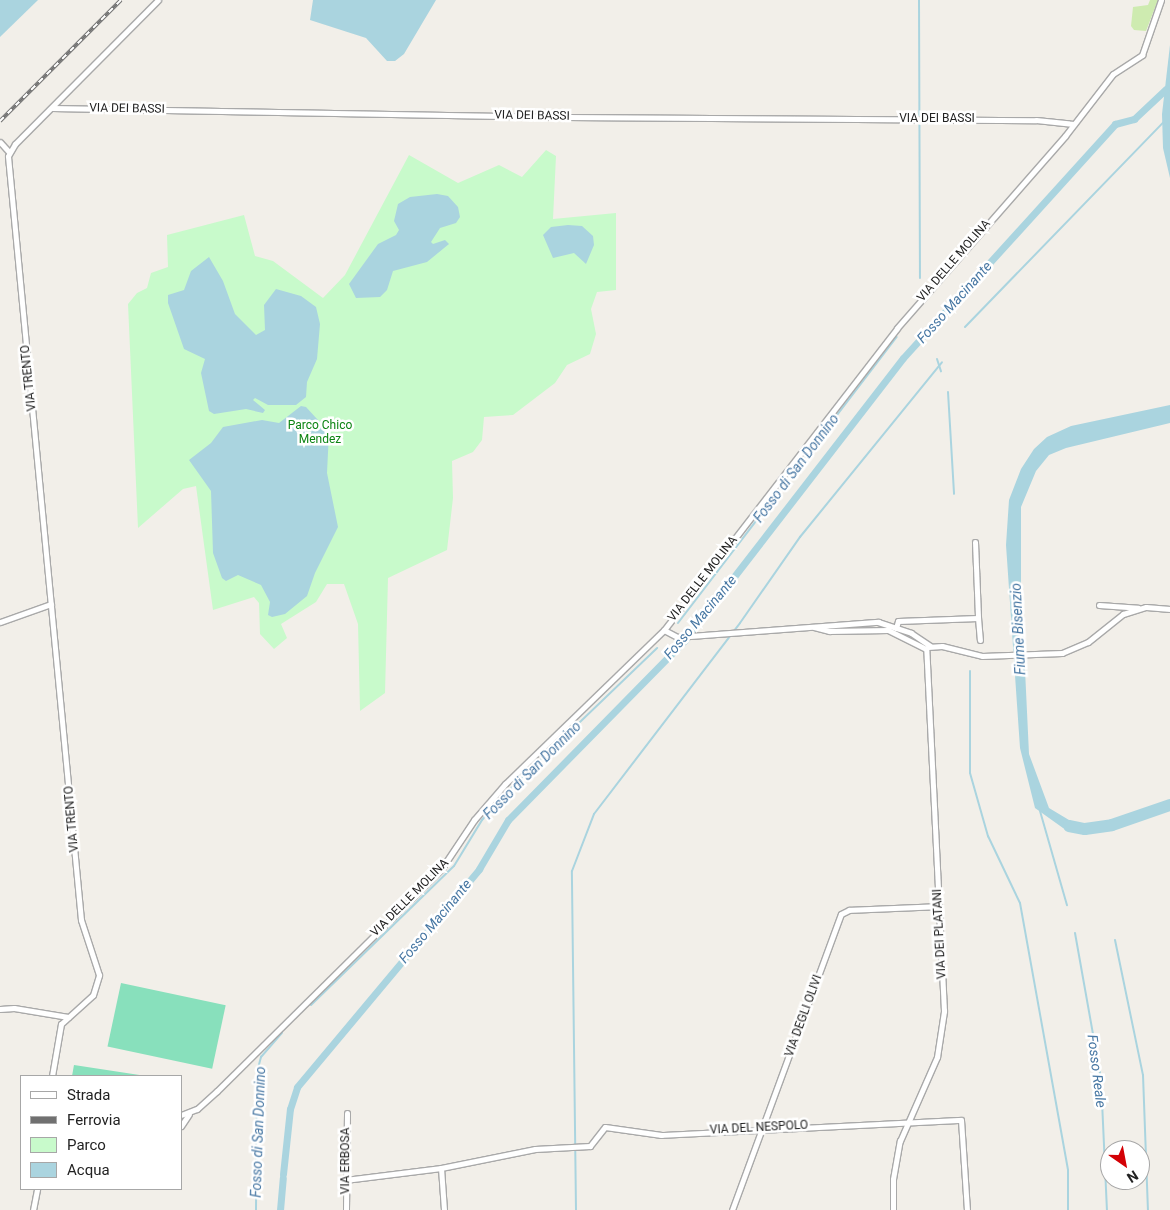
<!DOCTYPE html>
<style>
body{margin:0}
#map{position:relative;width:1170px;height:1210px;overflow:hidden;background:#f2efe9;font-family:Roboto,sans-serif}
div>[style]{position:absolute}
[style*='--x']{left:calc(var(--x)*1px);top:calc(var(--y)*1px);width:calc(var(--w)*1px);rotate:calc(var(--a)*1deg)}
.grass>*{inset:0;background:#ceebb0}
.park>*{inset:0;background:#c8facb}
.pitch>*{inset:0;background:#88e0bc;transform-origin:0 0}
.water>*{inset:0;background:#aad4df}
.stream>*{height:2px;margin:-1px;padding:0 1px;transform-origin:1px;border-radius:1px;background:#aad4df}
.canal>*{height:7px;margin:-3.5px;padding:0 3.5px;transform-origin:3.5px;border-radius:3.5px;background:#aad4df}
.river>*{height:12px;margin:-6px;padding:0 6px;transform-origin:6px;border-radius:6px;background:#aad4df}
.roads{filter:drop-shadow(1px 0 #a9a9a9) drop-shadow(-1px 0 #a9a9a9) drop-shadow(0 1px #a9a9a9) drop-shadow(0 -1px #a9a9a9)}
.street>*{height:5px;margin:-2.5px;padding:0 2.5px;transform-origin:2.5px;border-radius:2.5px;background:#fff}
.rail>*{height:4px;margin-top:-2px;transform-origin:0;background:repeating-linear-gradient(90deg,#fff 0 5.5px,#707070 0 11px);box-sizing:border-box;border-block:1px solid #707070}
span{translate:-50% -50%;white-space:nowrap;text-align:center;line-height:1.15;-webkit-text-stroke:5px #fff;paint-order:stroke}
.street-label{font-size:12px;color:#222}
.park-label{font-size:12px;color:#0c8413}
.water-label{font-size:14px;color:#4777a3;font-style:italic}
.legend{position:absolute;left:20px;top:1075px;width:162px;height:115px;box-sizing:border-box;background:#fff;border:1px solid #a7a7a7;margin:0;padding:6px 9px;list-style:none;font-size:15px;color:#222}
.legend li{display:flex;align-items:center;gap:10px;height:25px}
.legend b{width:25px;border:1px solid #a7a7a7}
.north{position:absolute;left:1100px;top:1140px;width:50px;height:50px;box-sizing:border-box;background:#fff;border:1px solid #a7a7a7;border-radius:50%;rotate:147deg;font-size:14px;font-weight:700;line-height:20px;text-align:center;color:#222}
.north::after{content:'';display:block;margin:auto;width:18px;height:22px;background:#d30106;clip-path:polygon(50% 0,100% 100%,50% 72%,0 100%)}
</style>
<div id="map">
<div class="grass">
<div style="clip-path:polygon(1150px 0,1158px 0,1146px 31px,1134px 30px,1131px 26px,1133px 7px,1148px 5px)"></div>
</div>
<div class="park">
<div style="clip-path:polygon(546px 150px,556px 156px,553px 219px,616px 213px,616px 290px,597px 292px,591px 309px,596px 334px,590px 354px,567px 365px,555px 383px,513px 415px,484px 417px,482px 440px,473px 452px,452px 461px,453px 498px,447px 550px,388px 578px,385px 693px,360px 711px,358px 624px,344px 584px,327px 584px,316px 602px,281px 624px,287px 638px,274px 649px,260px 634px,259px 603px,254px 597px,213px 610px,196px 486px,183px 489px,138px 528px,128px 304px,137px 293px,147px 288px,151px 273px,168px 267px,167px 235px,244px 215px,255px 256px,273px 261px,323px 298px,345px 275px,409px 155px,458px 183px,499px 165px,522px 177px)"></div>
</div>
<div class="pitch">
<div style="left:121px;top:983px;width:107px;height:65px;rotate:12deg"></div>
<div style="clip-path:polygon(74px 1065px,146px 1076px,72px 1076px)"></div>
</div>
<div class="water">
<div style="clip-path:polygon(0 0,38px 0,0 37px)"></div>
<div style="clip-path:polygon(313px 0,436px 0,404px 54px,395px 61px,387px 61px,366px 38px,310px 20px)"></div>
<div style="clip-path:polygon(1170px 45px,1170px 178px,1163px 148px,1162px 114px)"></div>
<div style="clip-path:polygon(437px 194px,448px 196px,458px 207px,460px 217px,456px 223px,440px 228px,431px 242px,433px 244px,445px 240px,449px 244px,427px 262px,393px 271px,387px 290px,380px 297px,356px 298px,349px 284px,378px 244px,396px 235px,399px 230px,394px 221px,398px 204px,410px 197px)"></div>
<div style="clip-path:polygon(568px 225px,582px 226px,593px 236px,594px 245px,586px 264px,574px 253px,553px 258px,543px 235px,551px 227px)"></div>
<div style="clip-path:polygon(209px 257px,223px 281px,235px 314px,256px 335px,265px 330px,264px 305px,276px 289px,301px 296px,316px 307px,320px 324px,317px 359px,307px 382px,306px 397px,296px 405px,268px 405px,255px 398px,253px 400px,265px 410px,263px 413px,246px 409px,214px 414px,209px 411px,201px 373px,205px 359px,184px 349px,168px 303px,168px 295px,184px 290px,191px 271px)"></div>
<div style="clip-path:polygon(1170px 405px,1170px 423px,1066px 448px,1049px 455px,1036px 471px,1021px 507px,1021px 585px,1029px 754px,1049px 808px,1074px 823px,1087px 824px,1085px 833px,1063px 828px,1035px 808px,1020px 748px,1006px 545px,1009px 500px,1021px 469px,1034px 449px,1047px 437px,1071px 426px)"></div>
<div style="clip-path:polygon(301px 406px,306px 407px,329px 432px,327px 473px,338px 527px,315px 573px,307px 596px,285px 614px,272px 617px,268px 615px,270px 602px,261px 585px,238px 575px,226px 581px,222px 578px,213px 553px,211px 491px,189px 460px,211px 443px,223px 427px,262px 420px,279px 423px)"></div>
</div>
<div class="stream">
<div style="--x:919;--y:0;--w:278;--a:89.8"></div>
<div style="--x:965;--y:327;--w:286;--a:-45.9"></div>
<div style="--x:937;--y:359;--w:13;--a:72"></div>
<div style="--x:948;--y:392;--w:102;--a:86.6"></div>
<div style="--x:678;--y:623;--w:360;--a:-52.6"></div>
<div style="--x:970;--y:671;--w:102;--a:90"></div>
<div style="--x:970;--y:773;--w:66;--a:74.1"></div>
<div style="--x:988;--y:836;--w:74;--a:64.5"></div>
<div style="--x:1020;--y:903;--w:271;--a:79.8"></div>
<div style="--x:1068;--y:1170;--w:40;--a:90"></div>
<div style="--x:1040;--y:811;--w:98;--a:74"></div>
<div style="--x:1075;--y:933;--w:148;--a:79.9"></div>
<div style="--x:1101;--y:1079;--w:131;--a:87.4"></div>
<div style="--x:1115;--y:940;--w:138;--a:78.3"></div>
<div style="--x:1143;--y:1075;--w:135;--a:87.9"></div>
<div style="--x:311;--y:1005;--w:199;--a:-44.2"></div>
<div style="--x:454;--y:866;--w:54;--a:-58.7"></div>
<div style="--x:482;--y:820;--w:38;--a:-48"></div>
<div style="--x:507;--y:792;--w:208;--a:-43.8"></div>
<div style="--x:256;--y:1210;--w:138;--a:-89.6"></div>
<div style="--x:257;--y:1072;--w:16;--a:-75"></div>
<div style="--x:261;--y:1057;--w:32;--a:-49"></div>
<div style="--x:576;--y:1210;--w:339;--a:-90.7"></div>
<div style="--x:572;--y:871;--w:61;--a:-68.9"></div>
<div style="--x:594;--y:814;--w:240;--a:-52.6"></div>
<div style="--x:740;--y:623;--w:105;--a:-55.1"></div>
<div style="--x:800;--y:537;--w:225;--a:-50.9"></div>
</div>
<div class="canal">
<div style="--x:283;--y:1174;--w:65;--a:-83.9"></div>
<div style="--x:290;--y:1109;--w:23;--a:-72"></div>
<div style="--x:297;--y:1087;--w:284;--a:-50.1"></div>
<div style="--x:479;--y:869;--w:57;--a:-59.4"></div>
<div style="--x:508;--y:820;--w:252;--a:-45.5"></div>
<div style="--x:685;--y:640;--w:356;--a:-52.3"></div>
<div style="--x:903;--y:358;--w:316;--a:-47.8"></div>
<div style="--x:1115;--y:124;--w:20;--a:-15"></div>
<div style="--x:1134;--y:119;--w:44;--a:-43.2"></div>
<div style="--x:280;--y:1210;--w:32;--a:-85"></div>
</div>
<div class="river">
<div style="--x:1069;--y:826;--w:16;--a:11"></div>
<div style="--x:1085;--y:829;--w:27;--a:-8"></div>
<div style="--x:1112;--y:825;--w:61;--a:-19"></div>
</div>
<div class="roads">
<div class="street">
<div style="--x:52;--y:108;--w:515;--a:1"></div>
<div style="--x:567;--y:117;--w:469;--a:0.4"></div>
<div style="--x:1036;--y:120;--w:38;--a:6"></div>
<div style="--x:0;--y:142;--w:13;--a:48"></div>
<div style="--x:975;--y:542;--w:76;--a:87.7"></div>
<div style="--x:1099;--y:605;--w:39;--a:4"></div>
<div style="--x:0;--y:622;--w:54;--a:-19.4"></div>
<div style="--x:814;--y:627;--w:16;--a:15"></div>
<div style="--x:829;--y:631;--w:59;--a:-1"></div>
<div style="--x:888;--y:630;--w:42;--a:26.6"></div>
<div style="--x:896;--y:628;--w:7;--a:-74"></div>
<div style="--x:898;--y:621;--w:80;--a:-2.1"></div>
<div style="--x:978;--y:618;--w:22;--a:85"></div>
<div style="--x:664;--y:630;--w:15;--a:28"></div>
<div style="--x:677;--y:637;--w:202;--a:-4.3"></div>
<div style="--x:878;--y:622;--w:35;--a:18"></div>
<div style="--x:911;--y:633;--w:23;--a:34"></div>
<div style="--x:928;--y:647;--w:14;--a:-4"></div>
<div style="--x:942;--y:646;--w:41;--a:14"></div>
<div style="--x:982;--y:656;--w:80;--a:-2.1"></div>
<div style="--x:1062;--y:653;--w:28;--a:-23"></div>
<div style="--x:1088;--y:642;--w:45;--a:-38.7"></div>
<div style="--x:1123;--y:614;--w:24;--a:-17"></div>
<div style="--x:1146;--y:607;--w:24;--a:5"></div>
<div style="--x:0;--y:1009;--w:14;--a:-4"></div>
<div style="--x:14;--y:1008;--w:55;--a:9.5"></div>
<div style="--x:52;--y:1076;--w:53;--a:-80.2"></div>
<div style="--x:61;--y:1024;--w:43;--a:-42.2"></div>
<div style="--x:93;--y:995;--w:21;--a:-73"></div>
<div style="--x:99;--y:975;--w:58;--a:-108.1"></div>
<div style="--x:81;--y:920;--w:767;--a:-95.46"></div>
<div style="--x:8;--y:156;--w:14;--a:-60"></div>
<div style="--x:15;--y:144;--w:203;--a:-45.2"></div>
<div style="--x:181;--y:1115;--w:17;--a:-21"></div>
<div style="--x:197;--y:1109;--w:27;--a:-42"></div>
<div style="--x:217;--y:1091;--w:317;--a:-44.7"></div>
<div style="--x:442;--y:868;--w:58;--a:-56.3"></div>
<div style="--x:474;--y:820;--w:48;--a:-49.3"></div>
<div style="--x:505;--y:784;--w:221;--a:-44.1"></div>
<div style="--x:664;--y:630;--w:381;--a:-52.3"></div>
<div style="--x:897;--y:328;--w:255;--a:-48.8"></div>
<div style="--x:1065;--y:136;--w:78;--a:-52.3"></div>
<div style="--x:1113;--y:74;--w:35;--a:-33"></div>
<div style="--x:1142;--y:55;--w:58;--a:-70.9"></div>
<div style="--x:181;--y:1126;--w:14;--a:-56"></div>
<div style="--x:441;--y:1168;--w:42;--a:85.9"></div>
<div style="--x:345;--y:1180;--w:97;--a:-7.1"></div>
<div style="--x:441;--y:1168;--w:96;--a:-11.4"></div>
<div style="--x:535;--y:1149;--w:55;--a:-3.1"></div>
<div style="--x:590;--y:1146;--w:24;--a:-52"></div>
<div style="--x:605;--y:1127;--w:57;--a:8.1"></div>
<div style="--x:661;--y:1135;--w:300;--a:-2.9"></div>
<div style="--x:961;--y:1120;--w:90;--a:86.2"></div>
<div style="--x:33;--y:1210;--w:21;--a:-79"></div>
<div style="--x:346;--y:1210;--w:97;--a:-89.4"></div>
<div style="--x:732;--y:1210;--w:315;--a:-69.8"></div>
<div style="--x:841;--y:914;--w:9;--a:-27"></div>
<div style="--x:849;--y:910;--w:90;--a:-2.5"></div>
<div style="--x:893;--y:1210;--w:31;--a:-90"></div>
<div style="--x:893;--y:1179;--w:39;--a:-80"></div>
<div style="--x:900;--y:1141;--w:92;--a:-66.2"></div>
<div style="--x:937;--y:1057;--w:47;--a:-81.3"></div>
<div style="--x:944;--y:1011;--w:362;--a:-92.8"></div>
</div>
</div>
<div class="rail">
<div style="--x:0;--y:121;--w:171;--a:-45"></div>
</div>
<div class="street-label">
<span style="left:127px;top:109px;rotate:1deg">VIA DEI BASSI</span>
<span style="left:532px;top:116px;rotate:1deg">VIA DEI BASSI</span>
<span style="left:937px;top:119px">VIA DEI BASSI</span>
<span style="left:954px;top:261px;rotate:-49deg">VIA DELLE MOLINA</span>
<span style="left:29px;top:378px;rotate:-96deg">VIA TRENTO</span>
<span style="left:703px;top:579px;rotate:-52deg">VIA DELLE MOLINA</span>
<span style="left:72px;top:819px;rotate:-95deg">VIA TRENTO</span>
<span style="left:410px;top:898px;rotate:-45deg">VIA DELLE MOLINA</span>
<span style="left:940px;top:934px;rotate:-93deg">VIA DEI PLATANI</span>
<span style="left:804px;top:1016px;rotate:-70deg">VIA DEGLI OLIVI</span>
<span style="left:759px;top:1128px;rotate:-3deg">VIA DEL NESPOLO</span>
<span style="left:346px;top:1161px;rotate:-90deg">VIA ERBOSA</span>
</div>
<div class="park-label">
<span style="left:320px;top:433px">Parco Chico<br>Mendez</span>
</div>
<div class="water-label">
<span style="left:954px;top:302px;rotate:-48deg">Fosso Macinante</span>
<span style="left:796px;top:468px;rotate:-53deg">Fosso di San Donnino</span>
<span style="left:700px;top:617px;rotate:-50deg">Fosso Macinante</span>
<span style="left:1018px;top:629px;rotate:-93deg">Fiume Bisenzio</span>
<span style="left:532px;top:770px;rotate:-45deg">Fosso di San Donnino</span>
<span style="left:435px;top:921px;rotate:-50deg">Fosso Macinante</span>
<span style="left:1097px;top:1071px;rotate:83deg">Fosso Reale</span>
<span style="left:258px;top:1132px;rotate:-88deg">Fosso di San Donnino</span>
</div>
<ul class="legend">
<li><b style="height:6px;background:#fff"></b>Strada</li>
<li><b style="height:6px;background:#707070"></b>Ferrovia</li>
<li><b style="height:14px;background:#c8facb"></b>Parco</li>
<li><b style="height:14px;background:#aad4df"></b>Acqua</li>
</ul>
<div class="north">N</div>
</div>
